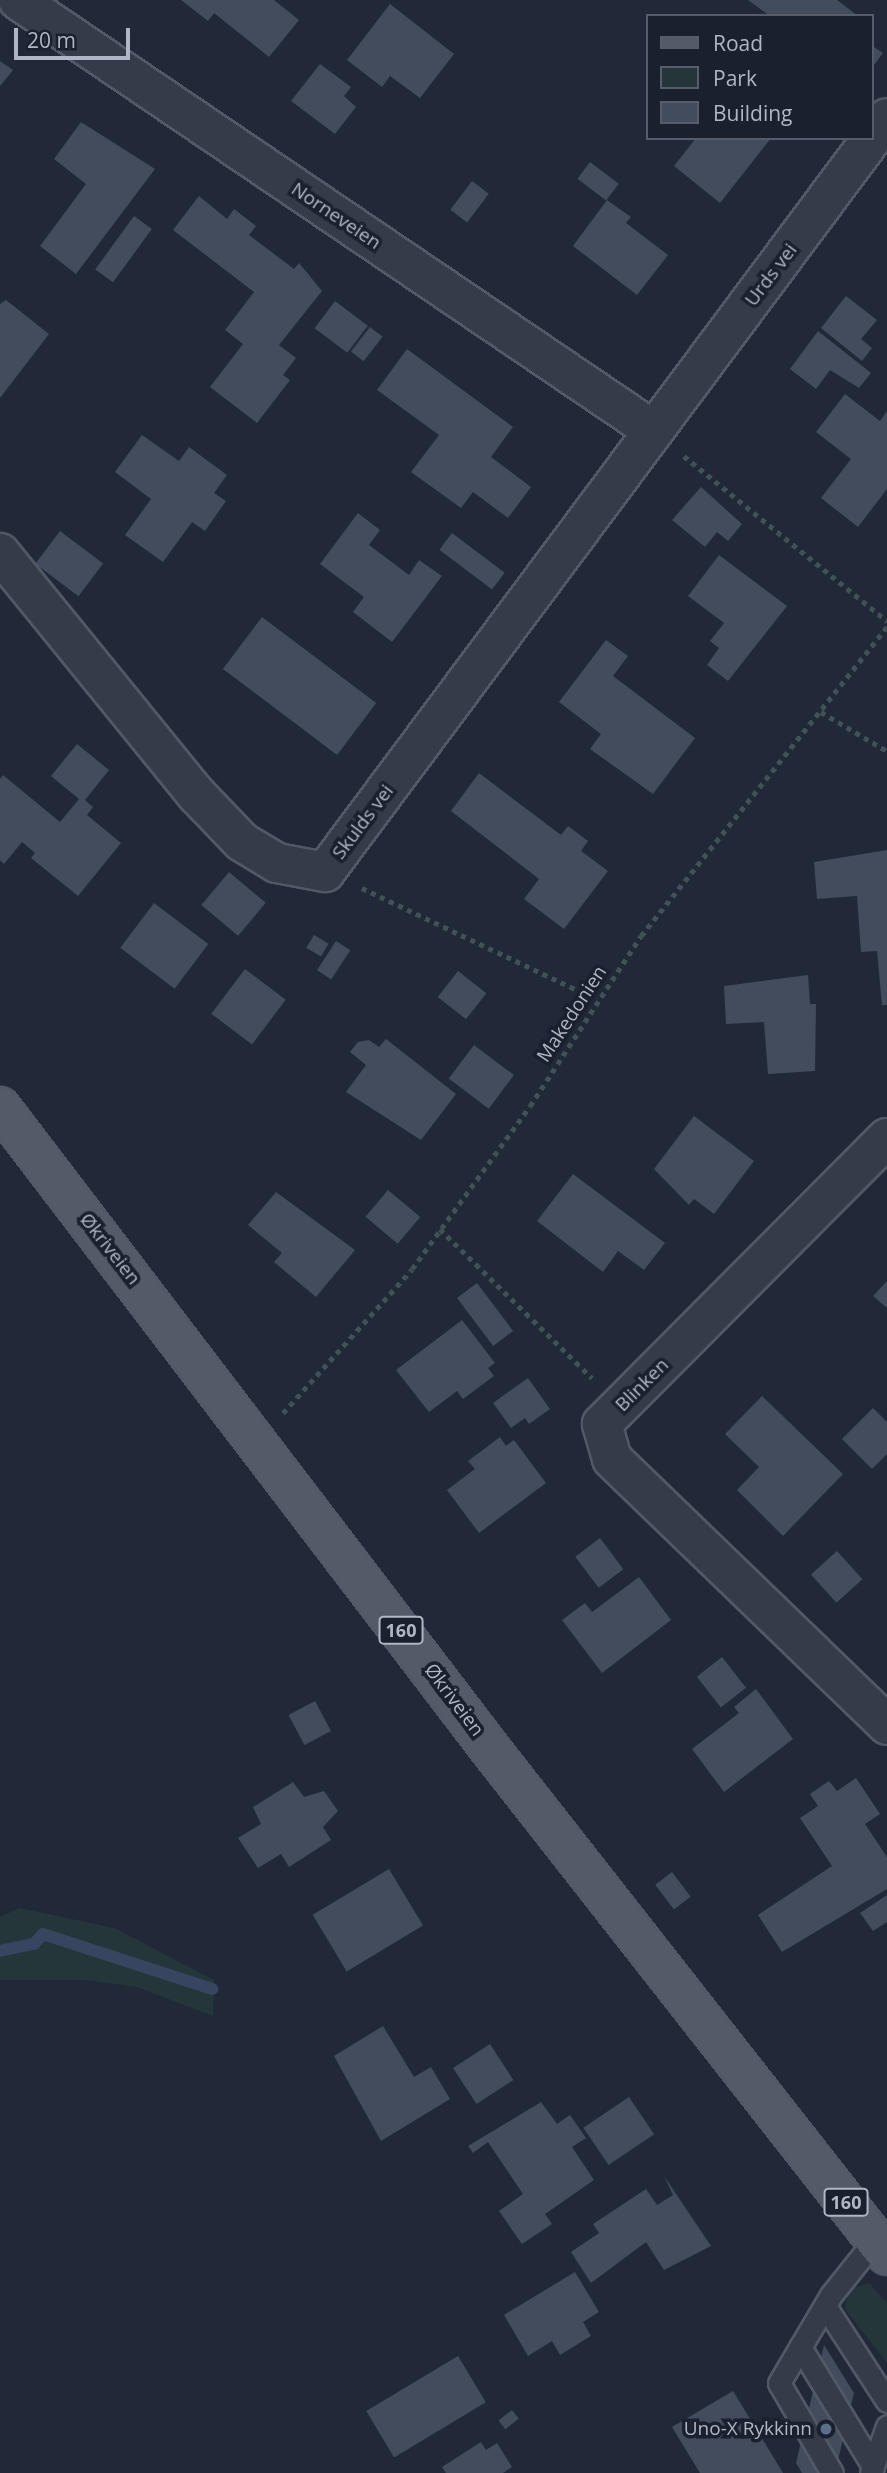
<!DOCTYPE html>
<meta charset="utf-8">
<style>
body{margin:0}
#map{position:relative;width:887px;height:2473px;overflow:hidden;background:#212938;font-family:"Open Sans",sans-serif}
div>[style]{position:absolute}
[style*='--x']{left:calc(var(--x)*1px);top:calc(var(--y)*1px);width:calc(var(--w)*1px);rotate:calc(var(--a)*1deg)}
.green>*{inset:0;background:#24363a}
.stream>*{height:12px;margin:-6px;padding:0 6px;transform-origin:6px;border-radius:6px;background:#374560}
.building>*{inset:0;background:#424c5c;transform-origin:0 0}
.path>*{height:4.5px;margin-top:-2.25px;transform-origin:0;background:repeating-linear-gradient(90deg,#415256 0 5px,transparent 0 10px)}
.roads{filter:drop-shadow(2px 0 #525966) drop-shadow(-2px 0 #525966) drop-shadow(0 2px #525966) drop-shadow(0 -2px #525966)}
.service>*{height:21px;margin:-10.5px;padding:0 10.5px;transform-origin:10.5px;border-radius:10.5px;background:#353b48}
.minor>*{height:38px;margin:-19px;padding:0 19px;transform-origin:19px;border-radius:19px;background:#353b48}
.primary>*{height:38px;margin:-19px;padding:0 19px;transform-origin:19px;border-radius:19px;background:#535a68}
.dots>*{width:19px;height:19px;translate:-50% -50%;box-sizing:border-box;border:4px solid #1a202d;border-radius:50%}
span{translate:-50% -50%;white-space:nowrap;text-align:center;line-height:1.15;-webkit-text-stroke:7px #1a202d;paint-order:stroke}
.shield-label span{padding:2px 5px;background:#1a202d;border:2px solid;border-radius:5px;-webkit-text-stroke-width:0}
.shield-label{font-size:18px;color:#afb6c5;font-weight:700}
.street-label{font-size:19px;color:#afb6c5}
.poi-label{font-size:19px;color:#afb6c5}
.right{translate:-100% -50%;text-align:right}
.legend{position:absolute;left:646px;top:14px;width:228px;height:126px;box-sizing:border-box;background:#1a202d;border:2px solid #565c6a;margin:0;padding:9px 12px;list-style:none;font-size:21px;color:#afb6c5}
.legend li{display:flex;align-items:center;gap:14px;height:35px}
.legend b{width:35px;border:2px solid #565c6a}
.scale{position:absolute;left:14px;top:28px;width:116px;height:32px;box-sizing:border-box;border:4px solid #afb6c5;border-top:0;padding-left:9px;font-size:21px;line-height:24px;white-space:nowrap;color:#afb6c5;-webkit-text-stroke:5px #1a202d;paint-order:stroke}
</style>
<div id="map">
<div class="green">
<div style="clip-path:polygon(20px 1908px,114px 1928px,214px 1980px,213px 2016px,137px 1987px,86px 1980px,0 1980px,0 1917px)"></div>
<div style="clip-path:polygon(869px 2283px,887px 2303px,887px 2363px,845px 2309px,849px 2289px)"></div>
</div>
<div class="stream">
<div style="--x:0;--y:1951;--w:35;--a:-12"></div>
<div style="--x:34;--y:1944;--w:13;--a:-48"></div>
<div style="--x:43;--y:1934;--w:178;--a:18"></div>
</div>
<div class="building">
<div style="clip-path:polygon(181px 0,274px 0,299px 20px,269px 57px,214px 13px,208px 21px)"></div>
<div style="clip-path:polygon(748px 0,837px 0,858px 16px,770px 16px)"></div>
<div style="clip-path:polygon(390px 4px,454px 54px,420px 98px,390px 76px,382px 87px,347px 60px)"></div>
<div style="clip-path:polygon(871px 45px,883px 53px,871px 69px)"></div>
<div style="clip-path:polygon(0 61px,13px 70px,0 86px)"></div>
<div style="clip-path:polygon(320px 64px,351px 87px,344px 96px,356px 107px,335px 134px,291px 101px)"></div>
<div style="clip-path:polygon(81px 122px,155px 169px,76px 274px,40px 246px,86px 184px,54px 159px)"></div>
<div style="clip-path:polygon(696px 138px,771px 138px,720px 203px,674px 166px)"></div>
<div style="left:590px;top:162px;width:36px;height:21px;rotate:37deg"></div>
<div style="left:472px;top:181px;width:21px;height:36px;rotate:37deg"></div>
<div style="clip-path:polygon(199px 196px,227px 219px,234px 209px,256px 226px,249px 235px,294px 269px,299px 263px,322px 291px,279px 345px,296px 358px,283px 375px,290px 380px,257px 423px,210px 387px,243px 344px,225px 330px,254px 292px,173px 230px)"></div>
<div style="clip-path:polygon(607px 200px,631px 217px,626px 223px,668px 255px,637px 295px,573px 246px)"></div>
<div style="left:134px;top:216px;width:22px;height:66px;rotate:36deg"></div>
<div style="clip-path:polygon(846px 296px,877px 320px,861px 339px,872px 348px,862px 361px,821px 328px)"></div>
<div style="clip-path:polygon(6px 300px,49px 334px,0 398px,0 304px)"></div>
<div style="left:335px;top:301px;width:41px;height:34px;rotate:37deg"></div>
<div style="left:370px;top:327px;width:16px;height:31px;rotate:38deg"></div>
<div style="clip-path:polygon(818px 331px,871px 373px,859px 388px,830px 370px,816px 389px,790px 369px)"></div>
<div style="clip-path:polygon(407px 349px,513px 427px,491px 457px,531px 487px,508px 518px,473px 492px,461px 508px,411px 472px,439px 435px,377px 390px)"></div>
<div style="clip-path:polygon(845px 394px,880px 421px,887px 411px,887px 489px,858px 527px,821px 498px,851px 459px,816px 432px)"></div>
<div style="clip-path:polygon(142px 435px,179px 461px,189px 447px,227px 475px,214px 493px,226px 501px,205px 531px,192px 522px,163px 562px,125px 535px,151px 499px,115px 472px)"></div>
<div style="clip-path:polygon(701px 487px,742px 524px,728px 541px,717px 532px,705px 547px,672px 520px)"></div>
<div style="clip-path:polygon(358px 513px,380px 530px,369px 545px,409px 575px,419px 560px,442px 576px,392px 642px,353px 612px,364px 597px,320px 564px)"></div>
<div style="left:60px;top:531px;width:54px;height:41px;rotate:37deg"></div>
<div style="left:452px;top:533px;width:66px;height:21px;rotate:37deg"></div>
<div style="clip-path:polygon(719px 555px,787px 606px,728px 681px,707px 665px,719px 648px,710px 641px,724px 623px,688px 596px)"></div>
<div style="left:262px;top:617px;width:143px;height:65px;rotate:37deg"></div>
<div style="clip-path:polygon(606px 640px,628px 656px,613px 676px,695px 738px,653px 794px,590px 749px,601px 734px,559px 702px)"></div>
<div style="clip-path:polygon(77px 744px,109px 770px,85px 800px,93px 807px,87px 815px,121px 843px,78px 896px,31px 858px,35px 853px,22px 842px,4px 864px,0 860px,0 779px,3px 775px,60px 822px,79px 799px,51px 776px)"></div>
<div style="clip-path:polygon(479px 773px,561px 835px,568px 826px,588px 841px,581px 851px,608px 871px,564px 929px,524px 899px,539px 879px,451px 811px)"></div>
<div style="clip-path:polygon(887px 850px,887px 1005px,882px 1005px,877px 951px,861px 952px,857px 896px,817px 899px,814px 862px)"></div>
<div style="left:229px;top:872px;width:48px;height:43px;rotate:40deg"></div>
<div style="left:154px;top:903px;width:68px;height:56px;rotate:37deg"></div>
<div style="left:314px;top:935px;width:17px;height:15px;rotate:31deg"></div>
<div style="left:336px;top:941px;width:17px;height:35px;rotate:33deg"></div>
<div style="left:245px;top:969px;width:51px;height:56px;rotate:37deg"></div>
<div style="left:458px;top:971px;width:36px;height:33px;rotate:38deg"></div>
<div style="clip-path:polygon(808px 975px,810px 1004px,816px 1004px,815px 1071px,768px 1074px,764px 1022px,726px 1024px,724px 986px)"></div>
<div style="clip-path:polygon(386px 1039px,456px 1094px,421px 1140px,346px 1092px,366px 1065px,350px 1052px,358px 1042px,369px 1040px,379px 1047px)"></div>
<div style="left:474px;top:1045px;width:50px;height:42px;rotate:37deg"></div>
<div style="clip-path:polygon(694px 1116px,754px 1161px,714px 1214px,694px 1199px,689px 1205px,654px 1169px)"></div>
<div style="clip-path:polygon(573px 1174px,665px 1243px,644px 1270px,618px 1251px,603px 1272px,537px 1221px)"></div>
<div style="left:388px;top:1190px;width:42px;height:35px;rotate:40deg"></div>
<div style="clip-path:polygon(276px 1192px,355px 1250px,316px 1297px,274px 1262px,282px 1253px,248px 1225px)"></div>
<div style="clip-path:polygon(887px 1281px,887px 1308px,873px 1296px)"></div>
<div style="left:477px;top:1283px;width:60px;height:25px;rotate:53deg"></div>
<div style="clip-path:polygon(462px 1320px,495px 1363px,488px 1368px,494px 1376px,463px 1399px,457px 1391px,429px 1412px,396px 1370px)"></div>
<div style="clip-path:polygon(528px 1378px,550px 1409px,529px 1424px,525px 1418px,511px 1428px,493px 1403px)"></div>
<div style="clip-path:polygon(762px 1396px,843px 1474px,783px 1536px,737px 1490px,759px 1467px,725px 1434px)"></div>
<div style="clip-path:polygon(873px 1408px,887px 1422px,887px 1454px,872px 1469px,842px 1439px)"></div>
<div style="clip-path:polygon(500px 1437px,506px 1446px,514px 1440px,546px 1483px,479px 1533px,447px 1490px,475px 1469px,468px 1461px)"></div>
<div style="left:600px;top:1538px;width:39px;height:31px;rotate:53deg"></div>
<div style="left:837px;top:1551px;width:38px;height:35px;rotate:48deg"></div>
<div style="clip-path:polygon(639px 1577px,671px 1620px,602px 1673px,562px 1620px,585px 1603px,592px 1612px)"></div>
<div style="left:722px;top:1657px;width:39px;height:32px;rotate:52deg"></div>
<div style="clip-path:polygon(756px 1689px,793px 1739px,724px 1792px,692px 1749px,739px 1713px,734px 1707px)"></div>
<div style="left:315px;top:1701px;width:34px;height:30px;rotate:62deg"></div>
<div style="clip-path:polygon(856px 1778px,880px 1814px,865px 1824px,887px 1857px,887px 1889px,782px 1952px,758px 1915px,832px 1866px,800px 1818px,818px 1806px,810px 1794px,829px 1781px,837px 1791px)"></div>
<div style="clip-path:polygon(293px 1782px,304px 1797px,324px 1791px,338px 1811px,323px 1827px,331px 1840px,289px 1867px,281px 1854px,258px 1868px,238px 1838px,261px 1824px,253px 1807px)"></div>
<div style="left:389px;top:1869px;width:66px;height:89px;rotate:59deg"></div>
<div style="left:672px;top:1872px;width:31px;height:21px;rotate:53deg"></div>
<div style="clip-path:polygon(887px 1895px,887px 1922px,873px 1931px,860px 1913px)"></div>
<div style="clip-path:polygon(383px 2026px,414px 2077px,431px 2067px,450px 2099px,381px 2141px,334px 2056px)"></div>
<div style="left:490px;top:2044px;width:43px;height:44px;rotate:57deg"></div>
<div style="left:629px;top:2097px;width:45px;height:55px;rotate:56deg"></div>
<div style="clip-path:polygon(541px 2102px,557px 2124px,570px 2115px,586px 2138px,572px 2147px,594px 2180px,545px 2214px,552px 2224px,522px 2244px,499px 2211px,523px 2194px,488px 2142px,473px 2153px,468px 2146px)"></div>
<div style="clip-path:polygon(664px 2176px,711px 2246px,664px 2270px,646px 2242px,591px 2283px,571px 2252px,599px 2233px,593px 2224px,646px 2189px,657px 2205px,673px 2195px)"></div>
<div style="clip-path:polygon(575px 2272px,599px 2312px,583px 2322px,591px 2336px,560px 2355px,552px 2341px,528px 2356px,504px 2315px)"></div>
<div style="clip-path:polygon(824px 2345px,854px 2393px,835px 2473px,802px 2473px,796px 2463px)"></div>
<div style="left:458px;top:2356px;width:54px;height:107px;rotate:59deg"></div>
<div style="clip-path:polygon(733px 2391px,783px 2473px,700px 2473px,672px 2427px)"></div>
<div style="left:512px;top:2410px;width:11px;height:17px;rotate:52deg"></div>
<div style="clip-path:polygon(481px 2442px,486px 2450px,497px 2443px,512px 2467px,503px 2473px,446px 2473px,442px 2467px)"></div>
</div>
<div class="path">
<div style="--x:684;--y:456;--w:262;--a:39.1"></div>
<div style="--x:821;--y:712;--w:77;--a:30.6"></div>
<div style="--x:362;--y:888;--w:259;--a:25.4"></div>
<div style="--x:440;--y:1229;--w:213;--a:44.4"></div>
<div style="--x:283;--y:1413;--w:193;--a:-48.1"></div>
<div style="--x:412;--y:1269;--w:201;--a:-54.1"></div>
<div style="--x:530;--y:1106;--w:203;--a:-56.9"></div>
<div style="--x:641;--y:936;--w:395;--a:-51.5"></div>
</div>
<div class="roads">
<div class="service">
<div style="--x:825;--y:2306;--w:113;--a:56.9"></div>
<div style="--x:800;--y:2347;--w:140;--a:58.5"></div>
<div style="--x:873;--y:2466;--w:7;--a:106"></div>
<div style="--x:873;--y:2466;--w:42;--a:-70.7"></div>
<div style="--x:832;--y:2473;--w:104;--a:-120.5"></div>
<div style="--x:779;--y:2383;--w:102;--a:-59.4"></div>
<div style="--x:831;--y:2295;--w:70;--a:-51.3"></div>
</div>
<div class="minor">
<div style="--x:18;--y:0;--w:768;--a:34.12"></div>
<div style="--x:0;--y:553;--w:311;--a:50.9"></div>
<div style="--x:196;--y:794;--w:66;--a:46.2"></div>
<div style="--x:242;--y:842;--w:41;--a:31"></div>
<div style="--x:277;--y:863;--w:49;--a:10.6"></div>
<div style="--x:325;--y:872;--w:940;--a:-53.3"></div>
<div style="--x:887;--y:1138;--w:404;--a:134.9"></div>
<div style="--x:602;--y:1424;--w:36;--a:74"></div>
<div style="--x:612;--y:1459;--w:383;--a:44"></div>
</div>
<div class="primary">
<div style="--x:0;--y:1107;--w:803;--a:52.64"></div>
<div style="--x:487;--y:1745;--w:648;--a:51.89"></div>
</div>
</div>
<div class="dots">
<div style="left:826px;top:2429px;background:#5c6f8a"></div>
</div>
<div class="shield-label">
<span style="left:401px;top:1630px">160</span>
<span style="left:846px;top:2202px">160</span>
</div>
<div class="street-label">
<span style="left:336px;top:216px;rotate:34deg">Norneveien</span>
<span style="left:771px;top:275px;rotate:-53deg">Urds vei</span>
<span style="left:363px;top:822px;rotate:-53deg">Skulds vei</span>
<span style="left:572px;top:1014px;rotate:-57deg">Makedonien</span>
<span style="left:110px;top:1249px;rotate:52deg">Økriveien</span>
<span style="left:642px;top:1385px;rotate:-45deg">Blinken</span>
<span style="left:454px;top:1700px;rotate:53deg">Økriveien</span>
</div>
<div class="poi-label">
<span class="right" style="left:812px;top:2429px">Uno-X Rykkinn</span>
</div>
<ul class="legend">
<li><b style="height:9px;background:#535a68"></b>Road</li>
<li><b style="height:19px;background:#24363a"></b>Park</li>
<li><b style="height:19px;background:#424c5c"></b>Building</li>
</ul>
<div class="scale">20 m</div>
</div>
